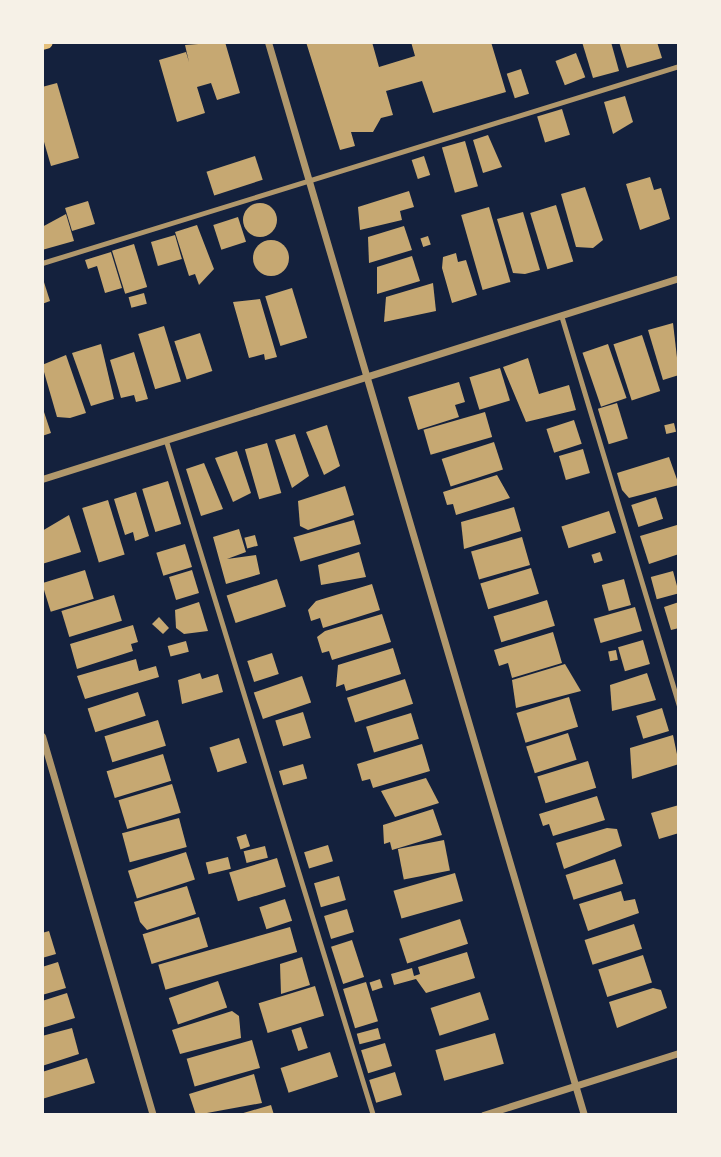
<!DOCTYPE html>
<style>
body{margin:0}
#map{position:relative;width:721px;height:1157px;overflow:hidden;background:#14213d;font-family:"Varela Round",sans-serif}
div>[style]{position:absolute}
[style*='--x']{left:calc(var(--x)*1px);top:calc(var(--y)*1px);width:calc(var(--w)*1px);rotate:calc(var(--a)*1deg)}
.building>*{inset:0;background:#c6a872;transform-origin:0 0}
.round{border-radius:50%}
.service>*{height:5px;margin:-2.5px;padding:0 2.5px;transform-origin:2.5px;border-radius:2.5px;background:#b1986c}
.minor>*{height:7px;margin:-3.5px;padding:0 3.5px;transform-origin:3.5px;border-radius:3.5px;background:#b1986c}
.secondary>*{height:14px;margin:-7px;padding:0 7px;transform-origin:7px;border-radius:7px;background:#e5c07b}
span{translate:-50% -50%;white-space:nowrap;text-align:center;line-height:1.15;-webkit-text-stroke:5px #f6f1e7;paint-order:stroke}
.frame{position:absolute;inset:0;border:44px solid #f6f1e7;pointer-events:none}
</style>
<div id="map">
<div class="building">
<div style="clip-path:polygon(225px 42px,240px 93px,217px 100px,211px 83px,197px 87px,205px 113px,177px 122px,159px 60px,186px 52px,189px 62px,185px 45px)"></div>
<div style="clip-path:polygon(306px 42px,372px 42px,379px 67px,415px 56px,411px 42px,491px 42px,506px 92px,433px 113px,422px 81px,386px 91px,393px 115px,381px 118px,373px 132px,351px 132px,355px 146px,340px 150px)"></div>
<div style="clip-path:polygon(582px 42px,611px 42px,619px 71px,593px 78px)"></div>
<div style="clip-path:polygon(619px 42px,657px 42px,662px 58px,627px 68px)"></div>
<div style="left:576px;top:53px;width:26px;height:22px;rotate:69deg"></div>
<div style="left:521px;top:69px;width:26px;height:15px;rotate:72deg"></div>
<div style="clip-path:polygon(57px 83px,79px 158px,51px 166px,42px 135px,42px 87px)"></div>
<div style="clip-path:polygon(625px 96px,633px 122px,613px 134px,604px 102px)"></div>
<div style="left:562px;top:109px;width:27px;height:26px;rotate:73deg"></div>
<div style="clip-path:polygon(488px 135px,502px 167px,483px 173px,473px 140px)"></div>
<div style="left:465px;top:141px;width:47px;height:24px;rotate:74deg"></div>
<div style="left:255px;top:156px;width:25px;height:51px;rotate:72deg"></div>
<div style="left:424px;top:156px;width:20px;height:13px;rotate:72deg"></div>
<div style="clip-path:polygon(650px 177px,654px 190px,661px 188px,670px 219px,640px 230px,626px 184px)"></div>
<div style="clip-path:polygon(585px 187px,603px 240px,593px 248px,576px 247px,561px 194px)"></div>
<div style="clip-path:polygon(409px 191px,414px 207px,400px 211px,402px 220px,360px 230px,358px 207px)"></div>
<div style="left:88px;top:201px;width:24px;height:24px;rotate:73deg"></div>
<div class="round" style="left:243px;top:203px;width:34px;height:34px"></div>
<div style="left:556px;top:205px;width:59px;height:27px;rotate:73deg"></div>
<div style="left:489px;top:207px;width:78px;height:29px;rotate:74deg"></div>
<div style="clip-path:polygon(523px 212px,540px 270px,525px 274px,513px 273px,497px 219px)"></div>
<div style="clip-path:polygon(66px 214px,74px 241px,42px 250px,42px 227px)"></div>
<div style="left:238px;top:217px;width:26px;height:26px;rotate:72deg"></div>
<div style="clip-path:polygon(197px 225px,214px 269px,199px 285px,195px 274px,189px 276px,175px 232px)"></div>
<div style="clip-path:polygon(404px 226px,412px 250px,369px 263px,368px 237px)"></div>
<div style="left:175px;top:235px;width:25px;height:25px;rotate:74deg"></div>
<div style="left:428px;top:236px;width:9px;height:8px;rotate:72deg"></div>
<div class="round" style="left:253px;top:240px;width:36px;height:36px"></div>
<div style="left:134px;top:244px;width:45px;height:23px;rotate:73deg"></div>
<div style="clip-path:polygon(111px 252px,122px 288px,105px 293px,97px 266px,88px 269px,85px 260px)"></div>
<div style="clip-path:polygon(456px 253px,458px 262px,466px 260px,477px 295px,452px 303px,442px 268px,443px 257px)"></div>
<div style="clip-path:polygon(412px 256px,420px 281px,377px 294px,377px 267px)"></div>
<div style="clip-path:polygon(42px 276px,50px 301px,42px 304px)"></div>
<div style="clip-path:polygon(433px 283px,436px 311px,384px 322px,386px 297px)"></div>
<div style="left:292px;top:288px;width:52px;height:28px;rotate:73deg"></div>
<div style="left:144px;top:293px;width:11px;height:16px;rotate:75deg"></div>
<div style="clip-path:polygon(260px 299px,277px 357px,265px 360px,264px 354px,249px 358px,233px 302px)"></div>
<div style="clip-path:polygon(673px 323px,679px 375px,663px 380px,648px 330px)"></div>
<div style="left:164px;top:326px;width:58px;height:27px;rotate:73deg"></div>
<div style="left:200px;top:333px;width:40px;height:27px;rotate:72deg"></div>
<div style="left:642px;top:335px;width:59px;height:30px;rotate:72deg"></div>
<div style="clip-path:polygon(101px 344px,114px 399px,91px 406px,72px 353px)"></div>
<div style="left:608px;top:344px;width:57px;height:27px;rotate:71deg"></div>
<div style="clip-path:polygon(134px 352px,148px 399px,136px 402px,134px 395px,121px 398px,110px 360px)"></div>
<div style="clip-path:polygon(66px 355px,86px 413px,70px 418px,57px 417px,42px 365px)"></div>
<div style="clip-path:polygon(528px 358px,539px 394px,569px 385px,576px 410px,526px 422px,503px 367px)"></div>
<div style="left:500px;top:368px;width:34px;height:32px;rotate:73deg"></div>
<div style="clip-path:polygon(459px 382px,465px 402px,455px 405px,459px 417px,418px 430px,408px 397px)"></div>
<div style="left:617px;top:403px;width:37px;height:20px;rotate:73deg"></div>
<div style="clip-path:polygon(42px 406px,51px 433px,42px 436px)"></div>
<div style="left:485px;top:412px;width:26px;height:64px;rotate:74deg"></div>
<div style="left:574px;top:420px;width:25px;height:29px;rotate:72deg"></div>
<div style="left:674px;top:423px;width:9px;height:10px;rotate:77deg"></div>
<div style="clip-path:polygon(327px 425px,340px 466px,324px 475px,306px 432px)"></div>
<div style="clip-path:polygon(295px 434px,309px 476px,292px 488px,275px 440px)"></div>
<div style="left:494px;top:442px;width:29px;height:55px;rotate:72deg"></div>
<div style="left:267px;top:443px;width:52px;height:23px;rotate:74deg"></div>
<div style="left:583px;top:449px;width:25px;height:25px;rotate:74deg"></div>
<div style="clip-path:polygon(237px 451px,251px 493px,233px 502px,215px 458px)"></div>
<div style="clip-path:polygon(669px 457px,679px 485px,629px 498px,622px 490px,617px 473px)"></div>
<div style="clip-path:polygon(204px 463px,223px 509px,201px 516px,186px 469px)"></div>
<div style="clip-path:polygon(497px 475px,510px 498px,456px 515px,453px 504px,447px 505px,443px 492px)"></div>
<div style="left:168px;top:481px;width:45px;height:27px;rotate:73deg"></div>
<div style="clip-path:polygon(345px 486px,354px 515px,308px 530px,300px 526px,298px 501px)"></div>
<div style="clip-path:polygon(136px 492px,149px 536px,135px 541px,133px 532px,125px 535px,114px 499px)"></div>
<div style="left:656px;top:497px;width:23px;height:26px;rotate:72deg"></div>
<div style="left:108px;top:500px;width:57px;height:27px;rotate:73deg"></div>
<div style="clip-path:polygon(514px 507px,521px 531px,464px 549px,461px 522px)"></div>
<div style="left:609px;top:511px;width:23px;height:50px;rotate:72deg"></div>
<div style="clip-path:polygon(69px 515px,81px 552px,42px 564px,42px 531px)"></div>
<div style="left:354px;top:520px;width:25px;height:63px;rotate:74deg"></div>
<div style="clip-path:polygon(677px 525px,679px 554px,649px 564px,640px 536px)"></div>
<div style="clip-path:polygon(239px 529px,246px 552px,227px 559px,256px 555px,260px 574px,226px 584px,213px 537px)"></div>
<div style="left:255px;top:535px;width:11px;height:11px;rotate:75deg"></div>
<div style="left:522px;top:537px;width:29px;height:53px;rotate:74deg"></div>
<div style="left:185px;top:544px;width:24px;height:30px;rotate:73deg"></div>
<div style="clip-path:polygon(359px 552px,366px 577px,321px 585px,318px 565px)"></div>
<div style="left:600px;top:552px;width:9px;height:9px;rotate:72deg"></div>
<div style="left:531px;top:568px;width:27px;height:53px;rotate:73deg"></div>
<div style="left:85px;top:570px;width:30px;height:45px;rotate:73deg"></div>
<div style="left:192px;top:570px;width:24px;height:24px;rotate:73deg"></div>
<div style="left:673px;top:571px;width:23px;height:23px;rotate:75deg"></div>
<div style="left:277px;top:579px;width:29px;height:53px;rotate:72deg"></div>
<div style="left:624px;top:579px;width:27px;height:23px;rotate:75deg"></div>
<div style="clip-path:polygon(372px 584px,380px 610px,323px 628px,320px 618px,311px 621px,308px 610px,316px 601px)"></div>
<div style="left:114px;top:595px;width:27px;height:55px;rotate:73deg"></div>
<div style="left:547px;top:600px;width:27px;height:56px;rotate:73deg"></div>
<div style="clip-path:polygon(199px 602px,208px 631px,184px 634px,176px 628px,175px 610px)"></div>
<div style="clip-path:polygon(679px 602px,679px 628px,671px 630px,664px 607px)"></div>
<div style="left:635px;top:607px;width:25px;height:43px;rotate:74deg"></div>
<div style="clip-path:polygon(382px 614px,391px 642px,332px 660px,329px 651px,322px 653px,317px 637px,325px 631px)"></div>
<div style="clip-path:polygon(159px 617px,169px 628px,163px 634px,152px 624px)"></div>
<div style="clip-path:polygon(133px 625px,138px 642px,131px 644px,133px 651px,77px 669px,70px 644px)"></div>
<div style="clip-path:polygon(553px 632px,562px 663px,512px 678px,508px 663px,499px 666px,494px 650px)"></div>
<div style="left:643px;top:640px;width:25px;height:26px;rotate:74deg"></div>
<div style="left:186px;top:641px;width:11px;height:19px;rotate:75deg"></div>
<div style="clip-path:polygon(393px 648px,401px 674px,346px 691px,344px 684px,336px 687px,338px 665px)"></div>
<div style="left:616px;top:650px;width:10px;height:8px;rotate:79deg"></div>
<div style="left:272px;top:653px;width:22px;height:26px;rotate:72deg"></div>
<div style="clip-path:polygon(136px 659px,139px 671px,156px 666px,159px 677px,85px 699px,77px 676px)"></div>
<div style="clip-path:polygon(565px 664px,581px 691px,516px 708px,512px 680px)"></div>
<div style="clip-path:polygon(200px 673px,202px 679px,218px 674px,223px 692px,182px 704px,178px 680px)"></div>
<div style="clip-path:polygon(647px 673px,656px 700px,612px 711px,610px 685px)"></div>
<div style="left:302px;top:676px;width:28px;height:51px;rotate:71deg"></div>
<div style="left:405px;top:679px;width:26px;height:61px;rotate:72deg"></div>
<div style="left:138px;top:692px;width:25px;height:53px;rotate:72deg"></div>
<div style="left:569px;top:697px;width:31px;height:55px;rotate:73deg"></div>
<div style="left:662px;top:708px;width:24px;height:27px;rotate:73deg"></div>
<div style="left:303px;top:712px;width:27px;height:29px;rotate:73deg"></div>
<div style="left:411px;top:713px;width:27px;height:47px;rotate:73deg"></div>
<div style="left:158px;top:720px;width:27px;height:56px;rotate:73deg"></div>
<div style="left:568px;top:733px;width:28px;height:44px;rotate:72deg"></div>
<div style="clip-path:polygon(673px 735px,679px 764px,632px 779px,630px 748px)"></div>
<div style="left:239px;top:738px;width:26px;height:31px;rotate:72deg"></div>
<div style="clip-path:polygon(422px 744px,430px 771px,373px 788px,370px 779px,362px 781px,357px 764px)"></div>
<div style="left:163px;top:754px;width:28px;height:59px;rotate:73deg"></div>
<div style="left:588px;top:761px;width:28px;height:53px;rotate:73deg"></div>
<div style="left:303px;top:764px;width:15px;height:25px;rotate:74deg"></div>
<div style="clip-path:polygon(426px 778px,439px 803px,395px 817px,381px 791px)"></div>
<div style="left:172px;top:784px;width:30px;height:56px;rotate:73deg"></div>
<div style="clip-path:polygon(597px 796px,605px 820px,553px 836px,549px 824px,543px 826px,539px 814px)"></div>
<div style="clip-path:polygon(679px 805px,679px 833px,659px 839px,651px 813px)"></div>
<div style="clip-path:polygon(433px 809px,442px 835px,392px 850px,390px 842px,384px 844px,383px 825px)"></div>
<div style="left:179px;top:818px;width:30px;height:59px;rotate:75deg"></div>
<div style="clip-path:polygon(607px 828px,617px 829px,622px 846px,564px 869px,556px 843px)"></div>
<div style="left:246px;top:834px;width:13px;height:10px;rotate:72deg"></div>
<div style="left:444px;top:840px;width:31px;height:47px;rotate:79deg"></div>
<div style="left:328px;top:845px;width:17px;height:25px;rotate:73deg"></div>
<div style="left:265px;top:846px;width:12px;height:22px;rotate:76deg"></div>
<div style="left:186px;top:852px;width:29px;height:61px;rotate:72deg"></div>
<div style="left:228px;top:857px;width:12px;height:23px;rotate:76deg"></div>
<div style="left:277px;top:858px;width:30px;height:50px;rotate:73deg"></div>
<div style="left:615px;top:859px;width:26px;height:52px;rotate:72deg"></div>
<div style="left:455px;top:873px;width:29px;height:64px;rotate:74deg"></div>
<div style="left:339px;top:876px;width:25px;height:26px;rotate:74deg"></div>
<div style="clip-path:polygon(187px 886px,196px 914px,147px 930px,140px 922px,134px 902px)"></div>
<div style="clip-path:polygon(621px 891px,624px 901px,635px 899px,639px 913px,588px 931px,579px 904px)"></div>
<div style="left:285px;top:899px;width:23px;height:27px;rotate:72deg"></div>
<div style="left:347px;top:909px;width:24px;height:24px;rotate:73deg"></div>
<div style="left:199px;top:917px;width:31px;height:59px;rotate:73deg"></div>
<div style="left:460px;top:919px;width:26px;height:64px;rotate:72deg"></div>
<div style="left:634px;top:924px;width:26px;height:52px;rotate:72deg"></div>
<div style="left:290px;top:927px;width:26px;height:137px;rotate:74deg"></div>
<div style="clip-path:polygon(49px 931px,56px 954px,42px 958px,42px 933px)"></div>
<div style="left:352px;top:940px;width:39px;height:22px;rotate:72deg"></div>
<div style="clip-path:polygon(467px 952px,475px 978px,426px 993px,416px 979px,394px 985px,391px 974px,412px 968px,414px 976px,420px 974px,418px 967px)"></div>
<div style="left:643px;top:955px;width:29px;height:47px;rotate:72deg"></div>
<div style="clip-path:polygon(302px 957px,310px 985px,281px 994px,280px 964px)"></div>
<div style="clip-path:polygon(58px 962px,66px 988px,42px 995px,42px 967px)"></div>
<div style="left:380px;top:979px;width:9px;height:11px;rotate:72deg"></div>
<div style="left:218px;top:981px;width:28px;height:52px;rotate:71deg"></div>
<div style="left:366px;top:982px;width:41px;height:24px;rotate:73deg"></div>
<div style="left:315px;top:986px;width:31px;height:59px;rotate:73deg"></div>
<div style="clip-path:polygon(653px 988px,661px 990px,667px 1008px,617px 1028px,609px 1002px)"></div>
<div style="left:480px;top:992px;width:29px;height:52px;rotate:72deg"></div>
<div style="clip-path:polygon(67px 993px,75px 1018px,42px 1028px,42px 1001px)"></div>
<div style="clip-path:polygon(232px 1011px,239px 1016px,241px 1038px,180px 1054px,172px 1030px)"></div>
<div style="left:301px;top:1027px;width:22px;height:10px;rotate:72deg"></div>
<div style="clip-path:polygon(72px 1028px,79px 1054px,42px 1066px,42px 1036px)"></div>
<div style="left:378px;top:1028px;width:11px;height:22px;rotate:75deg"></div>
<div style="left:495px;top:1033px;width:32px;height:62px;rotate:74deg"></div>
<div style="left:252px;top:1040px;width:29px;height:68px;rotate:74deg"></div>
<div style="left:385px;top:1043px;width:24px;height:25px;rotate:73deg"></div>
<div style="left:330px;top:1052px;width:26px;height:52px;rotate:72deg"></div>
<div style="clip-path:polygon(87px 1058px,95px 1083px,42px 1099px,42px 1072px)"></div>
<div style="left:395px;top:1072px;width:24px;height:27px;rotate:73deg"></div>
<div style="clip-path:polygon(254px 1074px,262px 1103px,196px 1115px,189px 1094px)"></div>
<div style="clip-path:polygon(271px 1105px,274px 1115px,240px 1115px,240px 1114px)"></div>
</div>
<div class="service">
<div style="--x:42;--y:263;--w:667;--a:-17.18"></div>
<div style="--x:561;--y:315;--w:409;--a:73.2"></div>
<div style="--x:166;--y:441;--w:705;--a:72.93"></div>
</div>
<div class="minor">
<div style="--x:268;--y:42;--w:1119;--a:73.59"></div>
<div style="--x:42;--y:479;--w:668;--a:-17.51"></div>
<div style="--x:42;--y:736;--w:395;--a:73.7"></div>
<div style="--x:483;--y:1115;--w:206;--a:-17.6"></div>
</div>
<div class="secondary">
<div style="--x:42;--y:43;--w:4;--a:-14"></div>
</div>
<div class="frame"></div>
</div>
